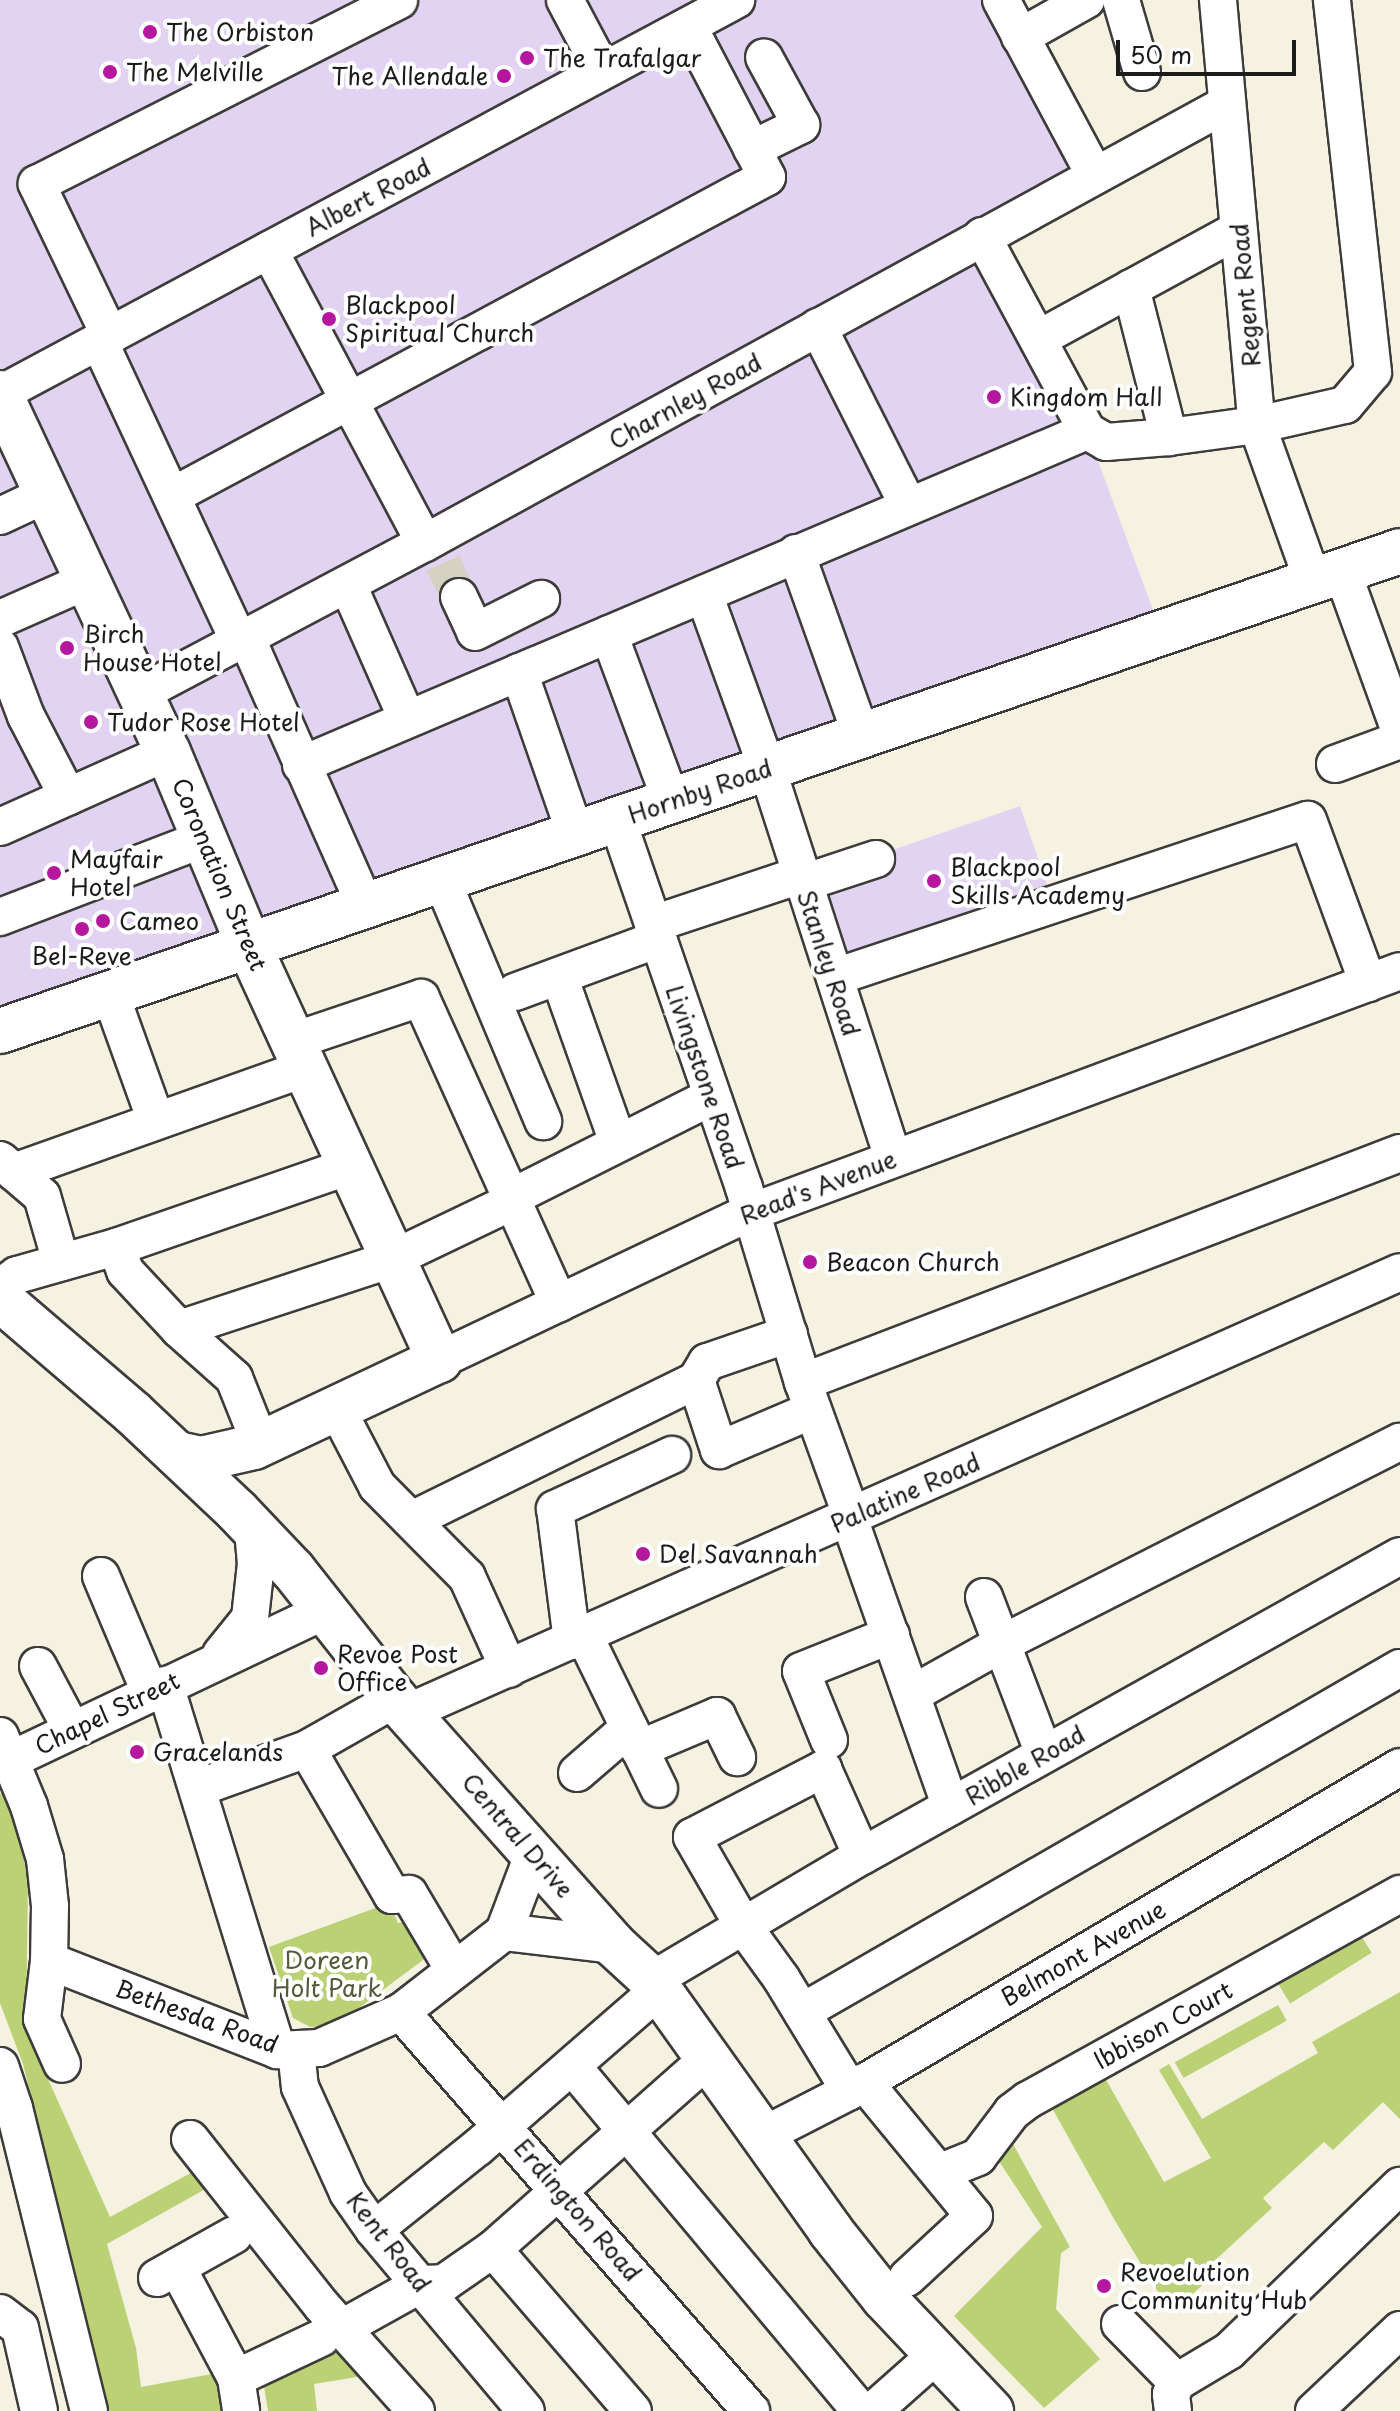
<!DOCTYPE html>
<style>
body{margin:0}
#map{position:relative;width:1400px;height:2411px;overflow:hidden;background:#f6f2e2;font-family:"Playpen Sans",sans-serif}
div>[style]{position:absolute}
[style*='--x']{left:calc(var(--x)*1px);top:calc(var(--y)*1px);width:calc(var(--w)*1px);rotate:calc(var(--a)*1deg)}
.built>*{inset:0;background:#e3d3f2;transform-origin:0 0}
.green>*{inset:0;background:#bad175;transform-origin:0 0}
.minor-tunnel>*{height:36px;margin-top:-18px;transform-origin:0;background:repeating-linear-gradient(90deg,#d5d2c4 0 36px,transparent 0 54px)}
.roads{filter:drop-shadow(2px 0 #3d3c3a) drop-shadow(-2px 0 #3d3c3a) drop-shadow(0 2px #3d3c3a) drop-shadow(0 -2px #3d3c3a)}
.minor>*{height:36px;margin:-18px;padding:0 18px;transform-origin:18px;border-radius:18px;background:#fff}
.major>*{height:44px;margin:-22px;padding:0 22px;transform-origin:22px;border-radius:22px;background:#fff}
.dots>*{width:22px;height:22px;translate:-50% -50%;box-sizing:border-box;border:4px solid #fff;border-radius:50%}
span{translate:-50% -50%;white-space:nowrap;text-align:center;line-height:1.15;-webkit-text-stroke:8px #fff;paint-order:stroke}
.poi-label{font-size:24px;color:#1c1c1c}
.left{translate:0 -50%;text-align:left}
.right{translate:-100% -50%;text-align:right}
.street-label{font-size:24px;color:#1c1c1c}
.park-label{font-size:24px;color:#535b3b}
.scale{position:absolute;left:1116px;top:40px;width:180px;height:36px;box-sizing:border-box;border:4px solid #1c1c1c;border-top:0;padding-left:10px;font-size:24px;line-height:28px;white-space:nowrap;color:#1c1c1c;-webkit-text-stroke:6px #fff;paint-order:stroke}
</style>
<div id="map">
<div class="built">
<div style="clip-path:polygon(0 0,1001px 0,1095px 175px,982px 236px,1087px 431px,1156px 618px,0 1025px)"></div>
<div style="left:1020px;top:806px;width:90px;height:211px;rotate:71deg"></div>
</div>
<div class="green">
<div style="clip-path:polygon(4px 1791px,20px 1838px,28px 1882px,26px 2030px,110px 2217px,196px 2170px,209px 2187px,107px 2244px,136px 2348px,141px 2387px,212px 2374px,217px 2382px,222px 2411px,108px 2411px,23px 2064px,0 2003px,0 1794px)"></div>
<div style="clip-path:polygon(389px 1903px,398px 1923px,416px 1920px,435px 1951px,336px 2025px,310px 2027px,293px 2018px,269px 1947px)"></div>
<div style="left:1360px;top:1934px;width:22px;height:96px;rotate:58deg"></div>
<div style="clip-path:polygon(1400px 1992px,1400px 2119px,1383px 2102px,1333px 2150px,1324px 2142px,1263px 2198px,1272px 2208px,1211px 2264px,1217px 2272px,1175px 2310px,1156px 2289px,1114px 2219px,1052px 2108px,1105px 2078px,1164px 2182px,1211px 2158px,1159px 2070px,1169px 2064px,1202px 2119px,1318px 2053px,1312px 2042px)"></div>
<div style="left:1278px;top:2005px;width:18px;height:118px;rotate:61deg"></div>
<div style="clip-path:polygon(1008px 2135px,1070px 2247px,1061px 2253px,1056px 2309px,1100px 2359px,1044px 2408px,954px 2316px,1042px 2227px,999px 2161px)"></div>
<div style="clip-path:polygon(350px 2342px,375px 2374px,314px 2384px,317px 2411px,268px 2411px,264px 2386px)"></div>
</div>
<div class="minor-tunnel">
<div style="--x:443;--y:563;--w:38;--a:65"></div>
</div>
<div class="roads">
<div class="minor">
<div style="--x:565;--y:0;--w:79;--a:62.1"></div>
<div style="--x:1001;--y:0;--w:199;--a:61.8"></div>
<div style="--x:1121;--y:0;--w:75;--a:73.7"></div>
<div style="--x:1218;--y:0;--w:427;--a:84.8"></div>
<div style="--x:1257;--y:425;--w:166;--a:70.3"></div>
<div style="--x:1020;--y:37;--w:76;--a:-29.3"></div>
<div style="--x:752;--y:149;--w:55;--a:-26.1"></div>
<div style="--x:801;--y:125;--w:77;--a:-118.6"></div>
<div style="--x:982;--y:236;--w:221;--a:61.7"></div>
<div style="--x:269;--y:250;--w:332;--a:62"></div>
<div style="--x:1131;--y:288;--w:154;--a:75.7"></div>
<div style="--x:818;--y:327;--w:199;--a:63.2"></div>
<div style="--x:110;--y:336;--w:169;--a:-115.7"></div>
<div style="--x:37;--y:184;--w:406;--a:-26.9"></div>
<div style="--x:1038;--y:339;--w:228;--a:-28.6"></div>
<div style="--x:99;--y:341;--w:333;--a:65"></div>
<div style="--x:0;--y:389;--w:4;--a:63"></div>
<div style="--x:2;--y:393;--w:833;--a:-28.17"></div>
<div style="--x:172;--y:496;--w:675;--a:-28.2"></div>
<div style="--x:767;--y:177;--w:170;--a:-117.6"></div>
<div style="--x:0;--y:516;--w:52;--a:-25.1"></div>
<div style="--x:796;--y:553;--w:193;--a:70.3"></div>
<div style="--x:1342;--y:571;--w:170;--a:70.1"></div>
<div style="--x:348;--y:585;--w:146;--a:66.2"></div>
<div style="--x:704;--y:594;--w:185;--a:70.1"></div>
<div style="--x:767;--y:768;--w:409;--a:72.1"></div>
<div style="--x:459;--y:597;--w:38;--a:65"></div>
<div style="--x:475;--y:632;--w:74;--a:-26.6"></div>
<div style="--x:0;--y:619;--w:94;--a:-23.8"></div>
<div style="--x:609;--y:634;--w:178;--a:69.6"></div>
<div style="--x:247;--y:639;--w:291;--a:66.1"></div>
<div style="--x:0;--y:647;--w:74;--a:69.4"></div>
<div style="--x:26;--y:716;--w:91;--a:62.6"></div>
<div style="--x:519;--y:672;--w:170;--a:70.8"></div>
<div style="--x:141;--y:693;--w:329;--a:-27.9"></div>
<div style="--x:432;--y:539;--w:906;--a:-28.69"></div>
<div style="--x:1335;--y:764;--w:69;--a:-20.3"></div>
<div style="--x:301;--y:765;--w:854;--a:-23.02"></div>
<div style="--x:1087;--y:431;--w:22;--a:30"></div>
<div style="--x:1106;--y:442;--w:63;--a:-4.5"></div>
<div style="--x:1169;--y:437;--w:89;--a:-7.8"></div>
<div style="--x:1257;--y:425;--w:90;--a:-12.8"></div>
<div style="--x:1345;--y:405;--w:43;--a:-49.7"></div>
<div style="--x:1373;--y:372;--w:374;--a:-96.3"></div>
<div style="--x:617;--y:819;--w:390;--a:71"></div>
<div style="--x:744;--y:1188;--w:203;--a:73.1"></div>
<div style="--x:803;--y:1382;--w:144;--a:70.1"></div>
<div style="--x:0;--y:827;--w:184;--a:-24.1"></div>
<div style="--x:441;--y:878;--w:264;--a:67.2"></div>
<div style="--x:803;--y:883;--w:77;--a:-18.2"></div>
<div style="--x:0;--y:917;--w:217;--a:-21"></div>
<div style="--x:653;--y:924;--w:155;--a:-18.4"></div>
<div style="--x:559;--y:976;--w:177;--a:70.5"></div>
<div style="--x:835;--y:977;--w:498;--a:-18.4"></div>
<div style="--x:1308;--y:820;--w:174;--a:69.8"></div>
<div style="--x:515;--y:992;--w:153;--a:-20.3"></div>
<div style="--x:110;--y:993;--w:136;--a:70.2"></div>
<div style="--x:293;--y:1041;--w:135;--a:-18.6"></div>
<div style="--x:421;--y:998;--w:335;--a:65.7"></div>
<div style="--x:0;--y:1160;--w:55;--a:40.6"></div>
<div style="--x:42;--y:1196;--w:69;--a:73.9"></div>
<div style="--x:14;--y:1172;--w:310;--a:-19.6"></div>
<div style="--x:510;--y:1198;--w:225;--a:-26.7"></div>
<div style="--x:116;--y:1247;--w:26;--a:69"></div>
<div style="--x:125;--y:1271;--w:79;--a:47"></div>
<div style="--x:179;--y:1329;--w:74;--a:41.7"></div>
<div style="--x:234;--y:1378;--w:70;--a:68.2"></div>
<div style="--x:0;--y:1287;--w:21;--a:-35"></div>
<div style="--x:17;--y:1275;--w:103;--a:-15.8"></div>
<div style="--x:116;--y:1247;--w:248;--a:-19.1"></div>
<div style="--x:179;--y:1329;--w:224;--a:-18.2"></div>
<div style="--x:392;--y:1259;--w:132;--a:-25.6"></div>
<div style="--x:789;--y:1334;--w:87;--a:161.1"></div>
<div style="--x:707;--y:1362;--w:21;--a:121"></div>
<div style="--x:696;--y:1380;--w:74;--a:71.8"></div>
<div style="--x:719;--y:1450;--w:102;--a:-23.1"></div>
<div style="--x:439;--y:1360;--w:345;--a:-25.4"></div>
<div style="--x:751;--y:1212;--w:692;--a:-20.37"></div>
<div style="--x:803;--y:1382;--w:639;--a:-20.99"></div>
<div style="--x:337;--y:1409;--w:87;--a:62.5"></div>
<div style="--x:377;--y:1486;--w:128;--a:45.3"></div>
<div style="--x:467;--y:1577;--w:101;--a:65.5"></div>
<div style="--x:849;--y:1518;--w:306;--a:70.6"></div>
<div style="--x:412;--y:1520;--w:317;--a:-26.2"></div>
<div style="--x:101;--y:1576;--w:126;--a:67.1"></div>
<div style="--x:984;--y:1597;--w:168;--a:69.1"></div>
<div style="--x:584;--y:1635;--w:171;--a:64"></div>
<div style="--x:572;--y:1641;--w:133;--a:-97.3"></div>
<div style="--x:555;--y:1509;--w:129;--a:-24.8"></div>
<div style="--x:221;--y:1654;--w:46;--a:-51.1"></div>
<div style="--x:250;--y:1618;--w:54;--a:-83.7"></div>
<div style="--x:256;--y:1564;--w:36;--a:-95"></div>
<div style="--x:38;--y:1666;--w:72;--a:62"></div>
<div style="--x:165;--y:1685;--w:382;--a:72.9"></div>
<div style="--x:912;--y:1694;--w:102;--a:-29.3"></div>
<div style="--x:1001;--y:1644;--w:447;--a:-26.9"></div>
<div style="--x:409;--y:1712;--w:1084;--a:-23.94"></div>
<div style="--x:0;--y:1736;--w:76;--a:67.5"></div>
<div style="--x:29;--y:1806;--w:55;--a:73.2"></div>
<div style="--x:45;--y:1859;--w:47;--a:83.9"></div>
<div style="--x:50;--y:1906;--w:55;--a:91"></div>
<div style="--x:49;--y:1961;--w:58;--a:96.9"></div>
<div style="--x:42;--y:2019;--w:49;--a:66"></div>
<div style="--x:829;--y:1740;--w:74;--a:-112.1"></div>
<div style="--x:801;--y:1671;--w:97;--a:-21.8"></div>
<div style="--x:307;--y:1749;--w:169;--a:59.8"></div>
<div style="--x:392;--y:1895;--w:17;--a:-3"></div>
<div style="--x:409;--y:1894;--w:86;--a:59.3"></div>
<div style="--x:639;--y:1749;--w:85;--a:-22.9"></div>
<div style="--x:717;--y:1716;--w:46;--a:64"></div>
<div style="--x:0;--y:1765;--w:362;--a:-25.4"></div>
<div style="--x:577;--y:1773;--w:69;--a:-40.9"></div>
<div style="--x:198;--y:1788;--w:116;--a:-19.7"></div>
<div style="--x:307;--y:1749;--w:101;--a:-29.6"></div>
<div style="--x:504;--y:1932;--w:111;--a:6.7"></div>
<div style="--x:49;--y:1961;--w:245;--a:21.3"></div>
<div style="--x:277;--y:2050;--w:42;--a:-2.7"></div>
<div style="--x:319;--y:2048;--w:90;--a:-23.7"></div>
<div style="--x:401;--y:2012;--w:130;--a:-37.8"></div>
<div style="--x:504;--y:1932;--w:85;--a:-69.4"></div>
<div style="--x:652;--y:1980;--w:244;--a:-30.6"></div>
<div style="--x:862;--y:1856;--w:616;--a:-29.14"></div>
<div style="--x:401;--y:2012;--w:531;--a:48.74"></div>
<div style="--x:802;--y:2012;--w:690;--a:-29.91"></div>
<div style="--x:296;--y:2050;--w:37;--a:84"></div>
<div style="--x:300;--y:2087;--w:116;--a:65.6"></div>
<div style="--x:348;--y:2193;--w:45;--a:54.9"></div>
<div style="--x:374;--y:2230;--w:236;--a:50"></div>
<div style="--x:0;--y:2066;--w:44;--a:71.6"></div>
<div style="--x:14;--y:2108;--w:312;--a:76.1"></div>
<div style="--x:572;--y:2066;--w:449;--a:50.1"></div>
<div style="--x:864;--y:2082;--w:173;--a:50.6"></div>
<div style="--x:974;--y:2216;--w:91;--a:137.2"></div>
<div style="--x:850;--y:2091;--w:132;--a:-121.4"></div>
<div style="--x:781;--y:1978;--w:63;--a:-126"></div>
<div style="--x:744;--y:1927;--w:104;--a:-120"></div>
<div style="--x:692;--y:1837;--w:148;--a:-27.4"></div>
<div style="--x:823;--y:1769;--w:95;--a:65.9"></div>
<div style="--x:764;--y:2135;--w:97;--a:-27.1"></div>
<div style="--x:850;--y:2091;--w:638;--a:-30.5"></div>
<div style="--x:190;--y:2139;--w:213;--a:51.7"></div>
<div style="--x:322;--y:2306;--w:141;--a:48.2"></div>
<div style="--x:941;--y:2172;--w:40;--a:-22"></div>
<div style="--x:978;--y:2157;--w:56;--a:-52.9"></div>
<div style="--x:1012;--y:2112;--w:20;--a:-37"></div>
<div style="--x:1028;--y:2100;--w:425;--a:-29"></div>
<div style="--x:374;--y:2230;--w:133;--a:-38.6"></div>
<div style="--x:478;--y:2147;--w:241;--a:-41"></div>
<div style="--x:493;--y:2249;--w:214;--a:49.2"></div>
<div style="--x:177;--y:2267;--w:126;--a:62"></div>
<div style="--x:236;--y:2378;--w:33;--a:81"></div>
<div style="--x:157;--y:2278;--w:88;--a:-29.2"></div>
<div style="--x:0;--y:2313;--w:25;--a:37"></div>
<div style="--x:20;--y:2328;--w:85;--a:77.1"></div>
<div style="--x:1120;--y:2324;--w:81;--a:45.5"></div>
<div style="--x:342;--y:2328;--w:90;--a:-29.1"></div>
<div style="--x:421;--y:2284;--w:23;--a:-2"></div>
<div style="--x:444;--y:2283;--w:60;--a:-34.8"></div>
<div style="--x:493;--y:2249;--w:287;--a:-41.5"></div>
<div style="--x:236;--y:2378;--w:94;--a:-25.2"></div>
<div style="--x:873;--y:2411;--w:84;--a:-41.6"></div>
<div style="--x:1173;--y:2411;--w:17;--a:-97"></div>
<div style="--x:1171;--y:2394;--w:13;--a:-63"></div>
<div style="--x:1177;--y:2382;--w:61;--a:-30.8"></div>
<div style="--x:1229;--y:2351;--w:238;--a:-44"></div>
<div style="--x:1314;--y:2411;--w:118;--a:-43.3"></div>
</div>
<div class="major">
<div style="--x:0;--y:394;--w:395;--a:64.9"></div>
<div style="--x:168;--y:752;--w:210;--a:67.3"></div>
<div style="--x:249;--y:946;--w:456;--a:65.3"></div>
<div style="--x:439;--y:1360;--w:204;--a:154.8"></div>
<div style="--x:254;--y:1447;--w:54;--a:167.2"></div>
<div style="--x:201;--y:1459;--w:25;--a:-168"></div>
<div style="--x:0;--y:1031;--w:1480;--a:-18.92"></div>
<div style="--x:0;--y:1299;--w:174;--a:40.6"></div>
<div style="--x:132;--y:1412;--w:144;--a:43.3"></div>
<div style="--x:237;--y:1511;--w:81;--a:46.5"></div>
<div style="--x:293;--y:1570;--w:164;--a:51.7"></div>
<div style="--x:395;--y:1699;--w:329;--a:48.3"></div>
<div style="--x:614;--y:1945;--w:52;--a:42.6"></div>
<div style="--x:652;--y:1980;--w:307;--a:54.5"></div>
<div style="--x:830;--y:2230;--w:87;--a:51.5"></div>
<div style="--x:884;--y:2298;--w:156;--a:46.6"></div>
</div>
</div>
<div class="dots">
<div style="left:150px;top:32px;background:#b5179e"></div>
<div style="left:527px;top:58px;background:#b5179e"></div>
<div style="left:110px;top:72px;background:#b5179e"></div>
<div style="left:504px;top:76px;background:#b5179e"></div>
<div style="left:329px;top:319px;background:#b5179e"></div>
<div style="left:994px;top:397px;background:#b5179e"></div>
<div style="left:67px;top:648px;background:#b5179e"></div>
<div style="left:91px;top:722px;background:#b5179e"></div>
<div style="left:54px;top:873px;background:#b5179e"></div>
<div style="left:934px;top:881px;background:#b5179e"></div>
<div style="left:103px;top:921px;background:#b5179e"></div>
<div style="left:82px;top:929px;background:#b5179e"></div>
<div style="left:810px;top:1262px;background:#b5179e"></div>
<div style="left:643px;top:1554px;background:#b5179e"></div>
<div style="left:321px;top:1668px;background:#b5179e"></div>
<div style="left:137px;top:1752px;background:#b5179e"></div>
<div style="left:1104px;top:2286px;background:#b5179e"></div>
</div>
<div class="poi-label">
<span class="left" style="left:166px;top:32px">The Orbiston</span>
<span class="left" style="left:543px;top:58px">The Trafalgar</span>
<span class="left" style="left:126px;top:72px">The Melville</span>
<span class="right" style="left:488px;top:76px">The Allendale</span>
<span class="left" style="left:345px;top:319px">Blackpool<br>Spiritual Church</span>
<span class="left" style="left:1010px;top:397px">Kingdom Hall</span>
<span class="left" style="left:83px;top:648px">Birch<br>House Hotel</span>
<span class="left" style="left:107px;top:722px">Tudor Rose Hotel</span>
<span class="left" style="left:70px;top:873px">Mayfair<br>Hotel</span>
<span class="left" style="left:950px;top:881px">Blackpool<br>Skills Academy</span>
<span class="left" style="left:119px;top:921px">Cameo</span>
<span style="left:82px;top:956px">Bel-Reve</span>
<span class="left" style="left:826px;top:1262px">Beacon Church</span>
<span class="left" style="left:659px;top:1554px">Del Savannah</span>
<span class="left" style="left:337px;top:1668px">Revoe Post<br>Office</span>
<span class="left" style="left:153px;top:1752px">Gracelands</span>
<span class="left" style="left:1120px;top:2286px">Revoelution<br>Community Hub</span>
</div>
<div class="street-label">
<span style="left:368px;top:197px;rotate:-28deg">Albert Road</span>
<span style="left:1245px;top:295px;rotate:-95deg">Regent Road</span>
<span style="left:685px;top:401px;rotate:-29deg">Charnley Road</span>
<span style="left:700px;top:791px;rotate:-19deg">Hornby Road</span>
<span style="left:220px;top:874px;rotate:67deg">Coronation Street</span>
<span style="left:829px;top:963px;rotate:72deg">Stanley Road</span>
<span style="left:705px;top:1077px;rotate:71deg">Livingstone Road</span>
<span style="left:818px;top:1187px;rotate:-21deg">Read's Avenue</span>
<span style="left:905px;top:1493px;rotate:-24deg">Palatine Road</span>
<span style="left:107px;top:1713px;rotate:-26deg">Chapel Street</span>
<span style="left:1025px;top:1765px;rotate:-30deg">Ribble Road</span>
<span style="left:518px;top:1835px;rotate:49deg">Central Drive</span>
<span style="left:1083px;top:1953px;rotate:-30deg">Belmont Avenue</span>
<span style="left:197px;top:2016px;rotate:20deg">Bethesda Road</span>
<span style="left:1163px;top:2025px;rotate:-29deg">Ibbison Court</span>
<span style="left:578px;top:2210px;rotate:49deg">Erdington Road</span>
<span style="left:389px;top:2242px;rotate:52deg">Kent Road</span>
</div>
<div class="park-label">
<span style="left:327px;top:1974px">Doreen<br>Holt Park</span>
</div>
<div class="scale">50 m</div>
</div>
